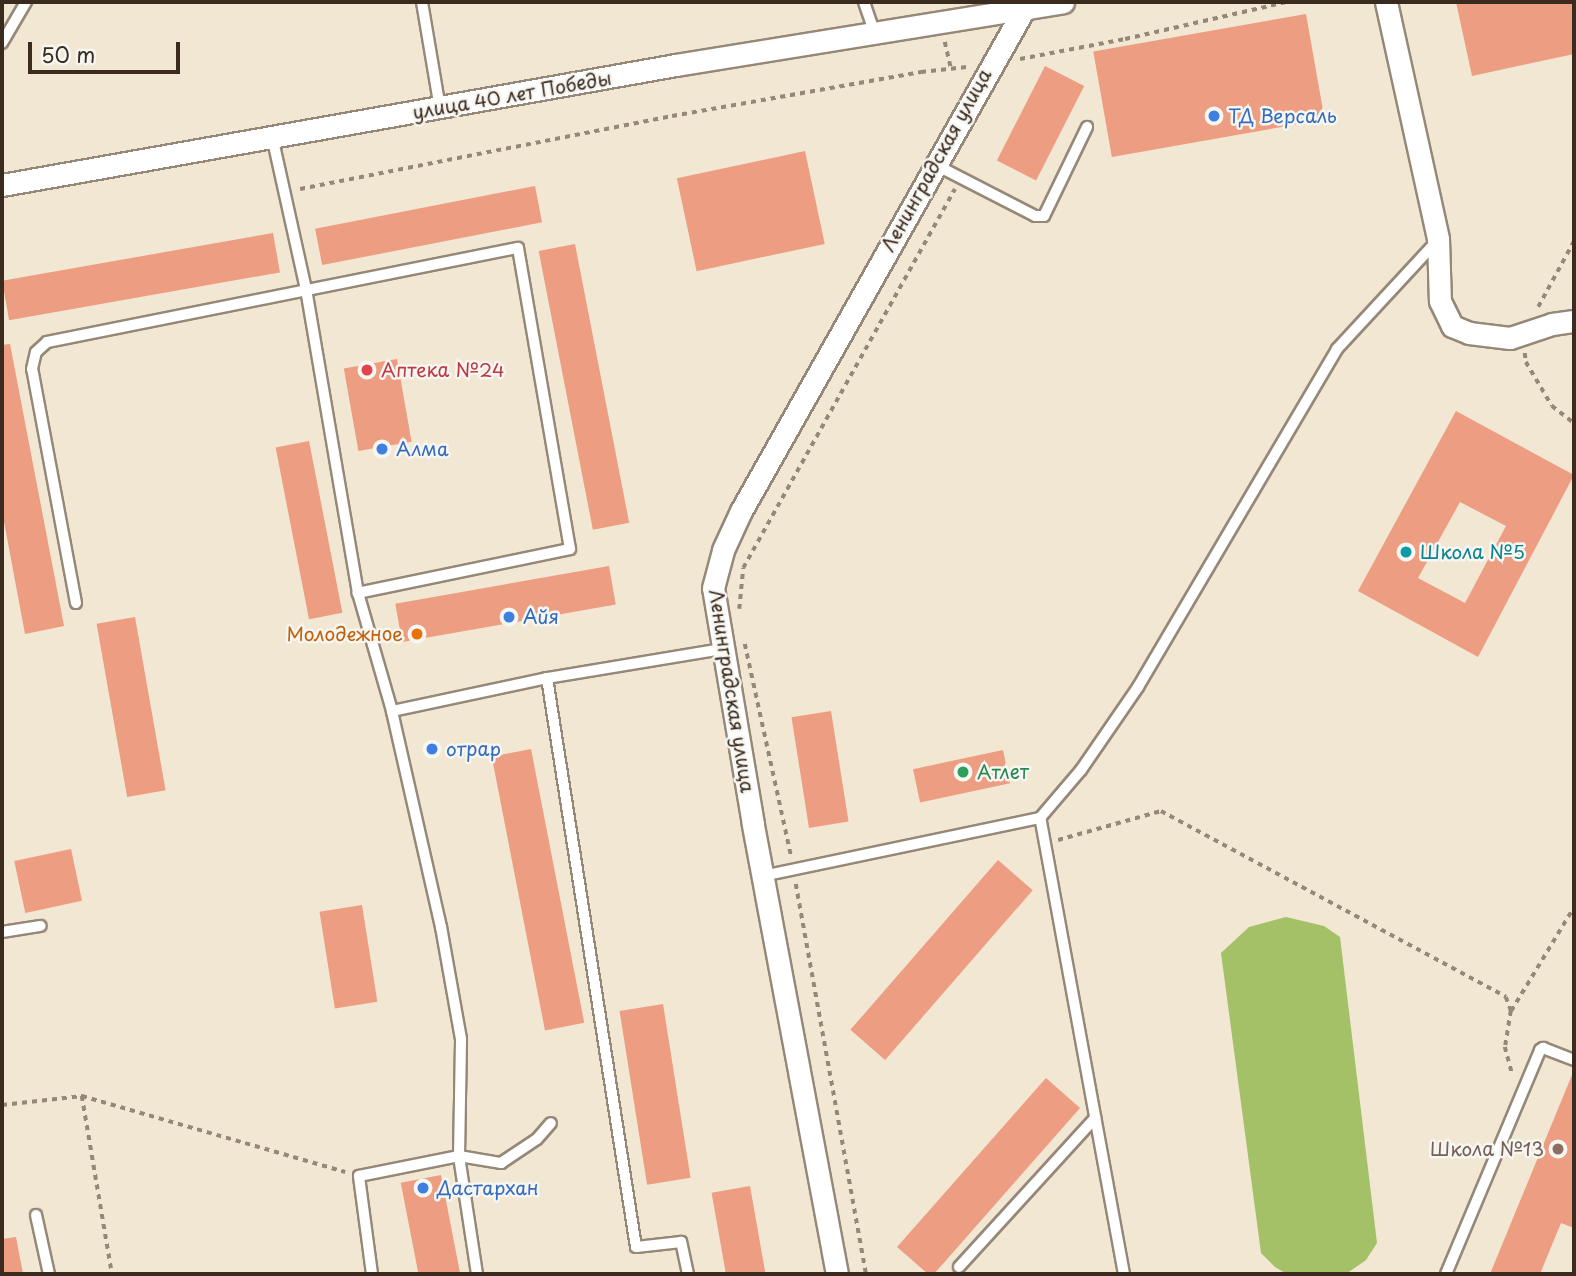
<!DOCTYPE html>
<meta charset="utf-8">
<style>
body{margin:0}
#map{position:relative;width:1576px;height:1276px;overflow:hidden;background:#f1e7d2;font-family:"Playpen Sans",sans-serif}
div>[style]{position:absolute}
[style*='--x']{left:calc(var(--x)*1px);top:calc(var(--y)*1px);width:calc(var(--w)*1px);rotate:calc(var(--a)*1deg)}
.green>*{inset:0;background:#a5c168}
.building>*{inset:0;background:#ed9d81;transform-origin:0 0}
.path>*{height:3.5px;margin-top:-1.75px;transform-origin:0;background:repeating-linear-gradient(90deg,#968878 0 5px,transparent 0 10px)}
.roads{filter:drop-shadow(2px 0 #968878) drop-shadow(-2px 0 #968878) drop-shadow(0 2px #968878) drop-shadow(0 -2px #968878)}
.service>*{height:10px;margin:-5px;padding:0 5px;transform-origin:5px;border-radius:5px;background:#fff}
.minor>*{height:21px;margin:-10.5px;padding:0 10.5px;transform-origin:10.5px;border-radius:10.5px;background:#fff}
.dots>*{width:19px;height:19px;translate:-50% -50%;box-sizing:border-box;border:4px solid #f6f6f2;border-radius:50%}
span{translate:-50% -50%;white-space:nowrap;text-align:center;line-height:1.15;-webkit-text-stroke:5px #f6f6f2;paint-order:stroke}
.street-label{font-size:19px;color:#3b2a1e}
.shop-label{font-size:19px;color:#366cbe}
.left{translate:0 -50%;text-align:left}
.health-label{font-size:19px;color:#be3a42}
.culture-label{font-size:19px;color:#0d838f}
.food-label{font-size:19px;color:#c56008}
.right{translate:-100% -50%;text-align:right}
.leisure-label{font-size:19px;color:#27864d}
.education-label{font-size:19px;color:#785e54}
.frame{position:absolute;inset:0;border:4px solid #3b2a1e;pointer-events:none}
.scale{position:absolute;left:28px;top:42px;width:152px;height:32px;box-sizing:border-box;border:4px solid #3b2a1e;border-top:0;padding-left:9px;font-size:21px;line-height:24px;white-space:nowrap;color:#3b2a1e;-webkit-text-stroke:5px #f6f6f2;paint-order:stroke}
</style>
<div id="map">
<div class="green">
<div style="clip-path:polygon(1286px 917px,1324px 926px,1340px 937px,1377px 1243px,1366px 1260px,1346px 1274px,1287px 1274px,1275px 1267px,1261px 1253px,1221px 953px,1249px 927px)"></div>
</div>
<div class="building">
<div style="clip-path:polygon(1456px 2px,1574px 2px,1574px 54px,1472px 76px)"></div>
<div style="left:1306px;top:14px;width:107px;height:216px;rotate:80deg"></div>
<div style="left:1045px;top:66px;width:44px;height:106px;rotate:27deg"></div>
<div style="left:805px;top:151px;width:95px;height:131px;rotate:78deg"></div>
<div style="left:535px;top:186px;width:37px;height:224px;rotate:79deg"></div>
<div style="left:273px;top:233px;width:40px;height:275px;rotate:80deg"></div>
<div style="left:575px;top:244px;width:284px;height:37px;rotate:79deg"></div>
<div style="clip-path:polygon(10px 344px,64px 626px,25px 634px,2px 511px,2px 345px)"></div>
<div style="left:397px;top:359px;width:84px;height:54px;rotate:80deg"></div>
<div style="clip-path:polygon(evenodd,1456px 411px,1574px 475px,1478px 657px,1358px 591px,1456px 411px,1460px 502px,1506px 526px,1465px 603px,1418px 578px,1460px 502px)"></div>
<div style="left:309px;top:441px;width:175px;height:34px;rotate:79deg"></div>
<div style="left:609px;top:566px;width:39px;height:217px;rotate:80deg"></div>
<div style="left:135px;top:617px;width:176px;height:39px;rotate:80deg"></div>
<div style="left:831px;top:711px;width:112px;height:40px;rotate:81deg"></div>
<div style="left:531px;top:749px;width:279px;height:40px;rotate:79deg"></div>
<div style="left:1003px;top:750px;width:34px;height:92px;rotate:78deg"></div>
<div style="left:71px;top:849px;width:53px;height:58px;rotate:78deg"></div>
<div style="left:998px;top:860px;width:46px;height:225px;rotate:41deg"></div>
<div style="left:362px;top:905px;width:98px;height:43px;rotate:81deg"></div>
<div style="left:663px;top:1004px;width:176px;height:44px;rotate:81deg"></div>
<div style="clip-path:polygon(1574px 1070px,1574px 1228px,1561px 1223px,1540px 1274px,1490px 1274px)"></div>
<div style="clip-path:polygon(1046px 1078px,1080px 1108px,934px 1274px,928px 1274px,897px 1247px)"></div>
<div style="left:441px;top:1175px;width:101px;height:41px;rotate:79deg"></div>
<div style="left:750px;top:1186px;width:89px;height:39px;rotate:80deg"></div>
<div style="clip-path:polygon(16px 1237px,23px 1274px,2px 1274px,2px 1239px)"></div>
</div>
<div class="path">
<div style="--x:945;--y:42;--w:27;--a:77"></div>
<div style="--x:1020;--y:59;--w:107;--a:-10.8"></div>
<div style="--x:1125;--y:39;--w:165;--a:-12.9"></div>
<div style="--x:300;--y:189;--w:379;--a:-11.1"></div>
<div style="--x:672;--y:116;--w:253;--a:-10"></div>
<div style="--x:921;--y:72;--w:46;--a:-6.2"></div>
<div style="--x:1538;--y:307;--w:75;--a:-61.4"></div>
<div style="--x:1525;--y:353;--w:9;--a:84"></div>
<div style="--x:1526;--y:362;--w:51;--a:59.4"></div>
<div style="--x:1552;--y:406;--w:28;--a:38"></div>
<div style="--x:739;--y:609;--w:41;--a:-84.4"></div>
<div style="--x:743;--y:568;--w:434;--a:-60.8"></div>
<div style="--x:745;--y:644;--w:216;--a:77.7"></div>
<div style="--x:1058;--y:840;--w:107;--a:-15.7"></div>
<div style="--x:1161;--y:811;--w:392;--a:28.3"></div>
<div style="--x:1506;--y:997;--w:15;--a:70"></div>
<div style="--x:1511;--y:1011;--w:36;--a:99"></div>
<div style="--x:1505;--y:1047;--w:30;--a:75"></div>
<div style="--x:796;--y:884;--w:396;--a:79.8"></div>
<div style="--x:1511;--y:1011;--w:122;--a:-58.8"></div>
<div style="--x:82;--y:1096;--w:181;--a:80.4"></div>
<div style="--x:2;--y:1105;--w:81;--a:-6.4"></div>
<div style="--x:82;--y:1096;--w:274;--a:16.1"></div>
</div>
<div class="roads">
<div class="service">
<div style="--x:422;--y:2;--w:108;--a:80.4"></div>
<div style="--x:864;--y:2;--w:31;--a:71"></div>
<div style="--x:2;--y:43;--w:48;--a:-59.7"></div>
<div style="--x:272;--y:136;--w:157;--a:77.5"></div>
<div style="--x:306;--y:289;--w:308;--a:80.3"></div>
<div style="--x:358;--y:593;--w:123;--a:73.9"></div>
<div style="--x:934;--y:164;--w:114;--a:27.2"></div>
<div style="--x:1035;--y:216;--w:9;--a:0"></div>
<div style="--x:1044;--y:216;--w:99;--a:-64.2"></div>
<div style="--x:76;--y:603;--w:238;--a:-100.6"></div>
<div style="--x:32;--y:369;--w:17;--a:-77"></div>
<div style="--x:36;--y:352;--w:15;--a:-42"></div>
<div style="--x:47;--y:342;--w:480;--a:-11.3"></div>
<div style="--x:518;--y:248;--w:305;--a:80.2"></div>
<div style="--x:570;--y:549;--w:217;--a:168.3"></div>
<div style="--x:762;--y:876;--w:284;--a:-11.8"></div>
<div style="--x:2;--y:932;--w:39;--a:-9"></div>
<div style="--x:36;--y:1215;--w:60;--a:77.6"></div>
<div style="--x:959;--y:1267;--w:202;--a:-47.6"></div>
<div style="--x:372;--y:1274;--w:99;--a:-97.6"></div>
<div style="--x:359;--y:1176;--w:102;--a:-11.3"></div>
<div style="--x:459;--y:1156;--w:43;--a:9.5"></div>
<div style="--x:501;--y:1163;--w:43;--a:-33.7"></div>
<div style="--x:537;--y:1139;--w:21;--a:-49"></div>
<div style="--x:477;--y:1274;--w:119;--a:-98.7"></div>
<div style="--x:459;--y:1156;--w:117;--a:-89"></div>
<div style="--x:461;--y:1039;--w:114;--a:-100.1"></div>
<div style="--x:441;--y:927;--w:221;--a:-102.8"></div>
<div style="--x:392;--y:711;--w:158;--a:-12"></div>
<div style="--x:688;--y:1274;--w:33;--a:-102"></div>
<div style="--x:681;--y:1242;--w:45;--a:173.7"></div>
<div style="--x:636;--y:1247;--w:576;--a:-98.89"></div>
<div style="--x:547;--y:678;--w:177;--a:-9.4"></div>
<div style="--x:1124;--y:1274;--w:464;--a:-100.4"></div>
<div style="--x:1040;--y:818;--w:63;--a:-49.5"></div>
<div style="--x:1081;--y:770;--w:101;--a:-55.5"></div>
<div style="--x:1138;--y:687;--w:392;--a:-59.5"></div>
<div style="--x:1337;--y:349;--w:146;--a:-47.2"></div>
<div style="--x:1446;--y:1274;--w:243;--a:-67.2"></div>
<div style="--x:1540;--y:1050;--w:4;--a:-34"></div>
<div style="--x:1543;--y:1048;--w:33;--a:21"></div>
</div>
<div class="minor">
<div style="--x:1386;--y:2;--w:243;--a:77.6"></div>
<div style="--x:1438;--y:239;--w:62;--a:88.2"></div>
<div style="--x:1440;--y:301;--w:28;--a:64"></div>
<div style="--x:1452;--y:326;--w:18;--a:22"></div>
<div style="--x:1469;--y:333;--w:41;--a:7"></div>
<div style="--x:1510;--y:338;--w:44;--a:-18.4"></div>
<div style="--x:1552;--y:324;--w:22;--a:-8"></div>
<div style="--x:2;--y:185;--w:685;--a:-10.1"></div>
<div style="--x:676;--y:65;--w:392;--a:-9.2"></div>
<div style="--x:837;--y:1274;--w:458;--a:-100.6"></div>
<div style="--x:753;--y:824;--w:239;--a:-99.6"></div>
<div style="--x:713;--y:588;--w:39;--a:-75"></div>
<div style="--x:723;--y:550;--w:43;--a:-65.2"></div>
<div style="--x:741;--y:511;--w:584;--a:-60.58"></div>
</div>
</div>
<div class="dots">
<div style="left:1214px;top:116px;background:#3f7fe0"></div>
<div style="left:367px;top:370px;background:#e0444e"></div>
<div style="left:382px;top:449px;background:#3f7fe0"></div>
<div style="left:1406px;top:552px;background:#0f9aa8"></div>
<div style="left:509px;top:617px;background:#3f7fe0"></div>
<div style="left:417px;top:634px;background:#e8710a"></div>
<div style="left:432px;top:749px;background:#3f7fe0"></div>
<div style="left:963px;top:772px;background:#2e9e5b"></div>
<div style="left:1558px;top:1149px;background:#8d6e63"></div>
<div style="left:423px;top:1188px;background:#3f7fe0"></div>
</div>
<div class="street-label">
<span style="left:512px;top:95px;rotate:-10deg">улица 40 лет Победы</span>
<span style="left:936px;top:160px;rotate:-61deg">Ленинградская улица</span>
<span style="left:732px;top:691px;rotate:81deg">Ленинградская улица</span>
</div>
<div class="shop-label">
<span class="left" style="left:1228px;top:116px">ТД Версаль</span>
<span class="left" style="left:396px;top:449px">Алма</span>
<span class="left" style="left:523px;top:617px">Айя</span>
<span class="left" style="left:446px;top:749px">отрар</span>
<span class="left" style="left:437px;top:1188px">Дастархан</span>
</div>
<div class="health-label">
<span class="left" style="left:381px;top:370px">Аптека №24</span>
</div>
<div class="culture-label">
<span class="left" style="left:1420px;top:552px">Школа №5</span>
</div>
<div class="food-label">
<span class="right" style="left:403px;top:634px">Молодежное</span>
</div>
<div class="leisure-label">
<span class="left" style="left:977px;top:772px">Атлет</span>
</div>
<div class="education-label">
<span class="right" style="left:1544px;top:1149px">Школа №13</span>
</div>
<div class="frame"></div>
<div class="scale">50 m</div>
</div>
